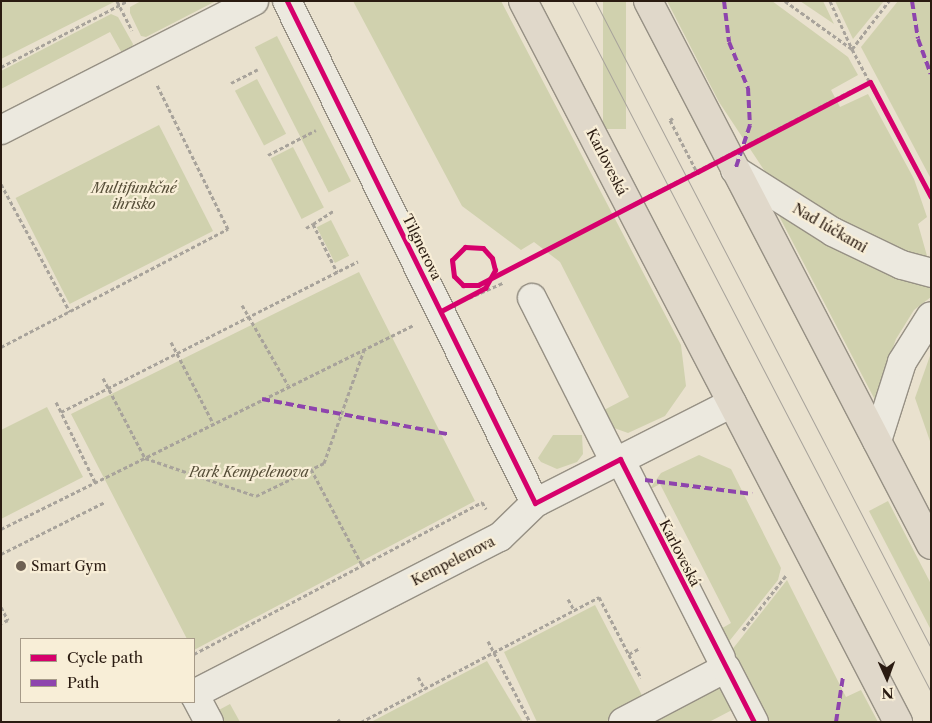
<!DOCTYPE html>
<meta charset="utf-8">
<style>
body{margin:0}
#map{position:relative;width:932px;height:723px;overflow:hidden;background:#e9e1ce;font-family:"Libre Caslon Text",serif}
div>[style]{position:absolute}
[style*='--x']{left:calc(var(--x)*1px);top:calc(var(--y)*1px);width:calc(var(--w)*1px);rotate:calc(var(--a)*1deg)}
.green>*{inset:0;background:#d0d1ae;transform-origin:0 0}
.path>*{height:3px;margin-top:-1.5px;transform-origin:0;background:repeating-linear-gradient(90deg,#a8a39b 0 4px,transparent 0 6.5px)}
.roads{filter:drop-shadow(1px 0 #969084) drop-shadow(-1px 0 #969084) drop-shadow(0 1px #969084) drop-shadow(0 -1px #969084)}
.minor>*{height:28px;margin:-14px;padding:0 14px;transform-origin:14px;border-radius:14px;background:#ece9df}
.major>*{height:28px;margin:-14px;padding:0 14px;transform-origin:14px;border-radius:14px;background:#e0d8ca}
.tram>*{height:1px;margin:-0.5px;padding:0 0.5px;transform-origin:0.5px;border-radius:0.5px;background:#a8a39b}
.path-bridge>*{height:3px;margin-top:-1.5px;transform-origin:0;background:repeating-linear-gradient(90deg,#a8a39b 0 4px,transparent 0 6.5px)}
.quiet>*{height:4px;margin-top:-2px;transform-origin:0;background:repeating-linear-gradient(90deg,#8e44ad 0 8px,transparent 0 12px)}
.cycleway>*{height:5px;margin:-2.5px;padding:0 2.5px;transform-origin:2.5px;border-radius:2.5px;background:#d6006c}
.dots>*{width:14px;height:14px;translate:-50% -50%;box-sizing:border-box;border:2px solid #f8eed7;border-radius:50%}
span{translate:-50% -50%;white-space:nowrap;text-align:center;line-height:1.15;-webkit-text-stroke:4.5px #f8eed7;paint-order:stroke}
.street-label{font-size:14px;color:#2a1b11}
.park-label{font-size:14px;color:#564e38;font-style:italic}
.poi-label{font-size:14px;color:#2a1b11}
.left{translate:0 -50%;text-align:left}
.frame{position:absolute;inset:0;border:2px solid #2a1b11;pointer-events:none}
.legend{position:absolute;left:20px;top:638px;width:175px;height:65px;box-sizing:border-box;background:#f8eed7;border:1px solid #a69a88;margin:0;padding:6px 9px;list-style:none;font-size:15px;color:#2a1b11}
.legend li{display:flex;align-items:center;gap:10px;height:25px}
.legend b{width:25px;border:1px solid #a69a88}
.north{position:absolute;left:862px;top:653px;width:50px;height:50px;-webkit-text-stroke:4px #f8eed7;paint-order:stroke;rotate:178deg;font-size:14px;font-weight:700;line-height:20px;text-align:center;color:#2a1b11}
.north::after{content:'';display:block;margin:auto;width:18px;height:22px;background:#2a1b11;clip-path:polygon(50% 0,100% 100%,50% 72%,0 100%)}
</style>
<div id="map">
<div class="green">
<div style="clip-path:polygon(1px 1px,116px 1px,1px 59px)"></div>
<div style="clip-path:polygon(141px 1px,216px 1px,146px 37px,141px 36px,130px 13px,130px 7px)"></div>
<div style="clip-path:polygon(353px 1px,501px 1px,681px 345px,686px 386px,665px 416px,628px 433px,614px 428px,604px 410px,629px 397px,560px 262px,534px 242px,521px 250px,462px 206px)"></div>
<div style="left:603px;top:1px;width:23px;height:128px"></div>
<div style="clip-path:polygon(667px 1px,772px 1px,848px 57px,858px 75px,831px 90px,840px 107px,868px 94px,914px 179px,927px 217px,918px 224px,929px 263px,817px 208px,766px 173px,719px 102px)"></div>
<div style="clip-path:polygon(800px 1px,823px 1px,834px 24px)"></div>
<div style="clip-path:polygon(835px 1px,884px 1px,853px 39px)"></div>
<div style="clip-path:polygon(898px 1px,931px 1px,931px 179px,861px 47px)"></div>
<div style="clip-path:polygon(111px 14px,118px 17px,133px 44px,131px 50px,123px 55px,110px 32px,1px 89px,1px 71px)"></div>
<div style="left:277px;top:36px;width:163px;height:25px;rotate:63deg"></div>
<div style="left:257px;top:79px;width:62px;height:25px;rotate:62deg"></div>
<div style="left:159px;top:125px;width:119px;height:161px;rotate:63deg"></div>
<div style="left:293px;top:147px;width:68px;height:25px;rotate:63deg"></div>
<div style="clip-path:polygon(778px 214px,931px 284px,931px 297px,914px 310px,896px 339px,875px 400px)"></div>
<div style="left:331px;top:220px;width:40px;height:16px;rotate:63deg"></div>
<div style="clip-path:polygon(359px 272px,475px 501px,194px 650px,194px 639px,187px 639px,71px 414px)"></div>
<div style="clip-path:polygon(931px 353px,931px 444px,915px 398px)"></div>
<div style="clip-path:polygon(47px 407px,83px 477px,1px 519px,1px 430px)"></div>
<div style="clip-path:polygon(553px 435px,582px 435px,583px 454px,577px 462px,557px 469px,541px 462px,538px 458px)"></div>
<div style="clip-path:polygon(699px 455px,731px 469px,781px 568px,778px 580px,727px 644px,719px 630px,731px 623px,660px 484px,649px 490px,661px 473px)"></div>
<div style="clip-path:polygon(888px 501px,931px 584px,931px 630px,869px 511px)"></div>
<div style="clip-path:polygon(787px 580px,846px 697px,861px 690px,878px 722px,768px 722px,731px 651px)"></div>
<div style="clip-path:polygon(595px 605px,645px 701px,605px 722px,537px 722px,504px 652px)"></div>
<div style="clip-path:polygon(487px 661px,523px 722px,371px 722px)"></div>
<div style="clip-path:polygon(718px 684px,732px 710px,709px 722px,647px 722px)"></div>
<div style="clip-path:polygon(230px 704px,240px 722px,222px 722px,217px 711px)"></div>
</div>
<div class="path">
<div style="--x:117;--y:1;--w:33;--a:63"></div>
<div style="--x:785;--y:1;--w:82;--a:35.6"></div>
<div style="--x:852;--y:49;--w:168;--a:61.9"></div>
<div style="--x:830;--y:1;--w:53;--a:65.4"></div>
<div style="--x:852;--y:49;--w:61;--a:-52.4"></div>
<div style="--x:1;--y:67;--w:142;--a:-27.6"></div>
<div style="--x:231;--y:83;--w:30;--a:-27"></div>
<div style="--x:853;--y:90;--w:19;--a:-25"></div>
<div style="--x:673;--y:118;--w:4;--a:146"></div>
<div style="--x:670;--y:120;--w:59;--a:62.6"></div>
<div style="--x:268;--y:155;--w:54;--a:-27.5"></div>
<div style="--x:1;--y:184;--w:145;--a:61.7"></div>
<div style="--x:313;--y:224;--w:24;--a:-33"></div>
<div style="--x:306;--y:228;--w:8;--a:-30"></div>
<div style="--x:313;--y:224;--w:54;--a:63.4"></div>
<div style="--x:468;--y:297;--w:19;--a:-28"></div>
<div style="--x:485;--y:288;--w:21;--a:-61"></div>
<div style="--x:469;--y:298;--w:37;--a:-24"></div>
<div style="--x:242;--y:305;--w:92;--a:60.1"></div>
<div style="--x:171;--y:342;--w:91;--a:62.6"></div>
<div style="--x:1;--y:347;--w:256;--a:-27.5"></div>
<div style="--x:228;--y:229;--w:161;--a:-116.2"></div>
<div style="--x:103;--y:378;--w:90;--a:62.3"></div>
<div style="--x:145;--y:458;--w:117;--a:18.9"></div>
<div style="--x:256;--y:496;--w:76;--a:-25.9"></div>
<div style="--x:324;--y:463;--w:123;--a:-70.5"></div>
<div style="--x:56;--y:402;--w:11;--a:63"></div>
<div style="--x:311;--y:469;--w:109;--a:62"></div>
<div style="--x:95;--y:482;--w:78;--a:-115.9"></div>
<div style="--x:61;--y:412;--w:333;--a:-26.9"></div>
<div style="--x:1;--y:529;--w:460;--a:-26.3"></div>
<div style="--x:1;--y:554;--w:116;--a:-26.6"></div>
<div style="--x:568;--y:599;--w:13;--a:61"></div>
<div style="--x:1;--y:607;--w:15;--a:62"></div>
<div style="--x:8;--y:620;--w:8;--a:157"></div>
<div style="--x:743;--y:630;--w:71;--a:-51.8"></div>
<div style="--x:488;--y:641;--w:91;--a:62.6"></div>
<div style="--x:194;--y:654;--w:326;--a:-27.8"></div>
<div style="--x:482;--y:502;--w:8;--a:60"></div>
<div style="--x:629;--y:654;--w:13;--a:-29"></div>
<div style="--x:418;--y:677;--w:14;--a:60"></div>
<div style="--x:338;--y:719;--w:4;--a:56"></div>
<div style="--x:361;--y:722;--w:269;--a:-27.7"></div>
<div style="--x:599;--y:597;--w:91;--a:62.6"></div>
</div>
<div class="roads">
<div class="minor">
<div style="--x:287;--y:1;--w:560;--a:63.71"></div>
<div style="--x:1;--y:130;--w:284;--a:-27"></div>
<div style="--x:735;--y:170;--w:116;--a:32.3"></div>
<div style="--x:833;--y:232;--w:76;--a:25.6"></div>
<div style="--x:902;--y:265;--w:30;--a:15"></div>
<div style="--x:532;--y:298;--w:184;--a:63.2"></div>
<div style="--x:877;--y:441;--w:83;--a:-72.4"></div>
<div style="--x:902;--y:362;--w:54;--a:-57.8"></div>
<div style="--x:620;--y:459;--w:223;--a:63.1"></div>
<div style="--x:209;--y:722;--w:32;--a:-118"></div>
<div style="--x:194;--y:694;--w:344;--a:-27.2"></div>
<div style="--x:500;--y:537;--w:49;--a:-44.2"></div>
<div style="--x:535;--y:503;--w:221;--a:-26.9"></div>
<div style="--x:623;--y:722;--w:116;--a:-27.7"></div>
<div style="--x:726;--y:668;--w:61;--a:62.6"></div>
</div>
<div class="major">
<div style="--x:523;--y:1;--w:813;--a:62.52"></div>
<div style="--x:648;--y:1;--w:613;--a:62.52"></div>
</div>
</div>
<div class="tram">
<div style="--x:572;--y:1;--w:779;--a:62.55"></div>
<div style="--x:595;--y:1;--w:729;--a:62.56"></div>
</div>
<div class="path-bridge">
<div style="--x:495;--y:270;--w:12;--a:-104"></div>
<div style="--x:492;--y:258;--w:13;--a:-132"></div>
<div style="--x:483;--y:248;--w:18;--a:-177"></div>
<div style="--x:465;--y:247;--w:18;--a:135"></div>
<div style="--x:452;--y:260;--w:16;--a:83"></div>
<div style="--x:454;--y:276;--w:13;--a:45"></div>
<div style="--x:463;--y:285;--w:15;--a:0"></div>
<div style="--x:478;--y:285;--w:423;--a:-27.5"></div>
</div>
<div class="quiet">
<div style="--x:724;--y:1;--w:41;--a:83"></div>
<div style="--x:729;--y:42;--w:50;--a:67.6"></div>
<div style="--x:748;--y:88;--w:37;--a:87"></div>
<div style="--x:750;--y:125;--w:47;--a:108.4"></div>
<div style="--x:912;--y:1;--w:38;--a:81"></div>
<div style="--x:918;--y:39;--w:37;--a:70"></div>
<div style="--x:262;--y:399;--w:189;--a:10.7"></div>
<div style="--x:645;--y:480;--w:108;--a:7.5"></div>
<div style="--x:836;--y:722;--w:46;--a:-81.2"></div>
</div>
<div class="cycleway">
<div style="--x:287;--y:1;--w:560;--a:63.71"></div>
<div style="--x:535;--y:503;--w:96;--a:-27.4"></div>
<div style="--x:620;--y:459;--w:295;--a:63"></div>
<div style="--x:441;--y:311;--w:50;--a:-27.6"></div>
<div style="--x:485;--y:288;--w:21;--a:-61"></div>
<div style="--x:495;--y:270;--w:12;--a:-104"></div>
<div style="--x:492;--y:258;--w:13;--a:-132"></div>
<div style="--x:483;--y:248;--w:18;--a:-177"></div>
<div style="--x:465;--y:247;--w:18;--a:135"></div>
<div style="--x:452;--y:260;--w:16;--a:83"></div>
<div style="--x:454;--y:276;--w:13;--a:45"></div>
<div style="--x:463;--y:285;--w:15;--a:0"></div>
<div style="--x:478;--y:285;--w:194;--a:-27.4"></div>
<div style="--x:650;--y:196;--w:53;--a:-27.1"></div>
<div style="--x:697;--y:172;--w:195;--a:-27.5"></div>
<div style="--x:870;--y:82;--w:130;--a:62.1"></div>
</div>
<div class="dots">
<div style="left:21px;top:566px;background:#6d6053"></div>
</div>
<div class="street-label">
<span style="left:607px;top:162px;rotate:63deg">Karloveská</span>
<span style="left:830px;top:228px;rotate:30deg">Nad lúčkami</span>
<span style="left:422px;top:247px;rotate:64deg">Tilgnerova</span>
<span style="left:680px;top:553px;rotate:63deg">Karloveská</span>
<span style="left:453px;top:561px;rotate:-27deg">Kempelenova</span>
</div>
<div class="park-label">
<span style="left:134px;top:196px">Multifunkčné<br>ihrisko</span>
<span style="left:249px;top:472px">Park Kempelenova</span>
</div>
<div class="poi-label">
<span class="left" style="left:31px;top:566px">Smart Gym</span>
</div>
<div class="frame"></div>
<ul class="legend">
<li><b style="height:6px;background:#d6006c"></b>Cycle path</li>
<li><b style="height:6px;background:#8e44ad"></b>Path</li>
</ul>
<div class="north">N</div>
</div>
